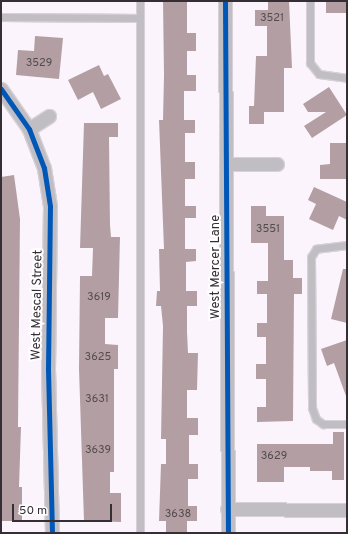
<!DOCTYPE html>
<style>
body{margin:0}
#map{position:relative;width:348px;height:534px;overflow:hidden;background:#fcf4fc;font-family:Overpass,sans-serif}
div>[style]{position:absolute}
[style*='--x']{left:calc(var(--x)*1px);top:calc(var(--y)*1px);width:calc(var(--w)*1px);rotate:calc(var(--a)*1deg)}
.building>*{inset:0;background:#b39fa3;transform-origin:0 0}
.roads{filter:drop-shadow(1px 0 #d7d1d7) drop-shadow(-1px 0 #d7d1d7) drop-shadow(0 1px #d7d1d7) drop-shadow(0 -1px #d7d1d7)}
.service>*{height:7px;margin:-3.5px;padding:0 3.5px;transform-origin:3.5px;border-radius:3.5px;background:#c0bec2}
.minor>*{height:13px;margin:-6.5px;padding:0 6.5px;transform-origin:6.5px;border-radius:6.5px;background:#c0bec2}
.cycleway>*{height:5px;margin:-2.5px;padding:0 2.5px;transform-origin:2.5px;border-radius:2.5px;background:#0057b8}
span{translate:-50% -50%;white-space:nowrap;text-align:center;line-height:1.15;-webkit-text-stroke:4px #fff;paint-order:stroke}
.number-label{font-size:11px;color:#544b50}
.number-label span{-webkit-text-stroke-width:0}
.street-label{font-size:13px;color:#352f35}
.frame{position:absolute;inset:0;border:2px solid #352f35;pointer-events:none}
.scale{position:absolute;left:12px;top:504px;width:100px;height:18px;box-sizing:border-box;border:2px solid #352f35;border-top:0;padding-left:5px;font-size:12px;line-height:14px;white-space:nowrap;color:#352f35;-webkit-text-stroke:3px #fff;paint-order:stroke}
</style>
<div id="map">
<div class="building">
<div style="clip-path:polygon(163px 1px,187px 1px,187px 33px,196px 33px,196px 51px,187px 51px,187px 75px,196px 75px,196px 91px,184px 91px,184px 120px,195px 120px,195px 133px,185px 133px,185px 162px,195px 162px,195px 179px,185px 179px,185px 206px,196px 206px,196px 218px,185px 218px,185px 249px,196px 249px,196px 261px,186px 262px,186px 291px,197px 291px,197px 306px,187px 306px,187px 332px,188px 353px,198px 353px,197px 390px,187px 390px,187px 418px,198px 418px,198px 435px,189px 435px,189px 464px,198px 464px,198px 479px,188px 479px,188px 506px,197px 506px,197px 521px,187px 521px,187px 533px,166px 533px,166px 521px,159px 521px,161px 464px,166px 464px,166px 439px,161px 439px,163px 326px,161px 306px,156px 306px,157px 291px,160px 291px,159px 249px,164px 249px,159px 120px,163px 120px,164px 75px)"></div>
<div style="clip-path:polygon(268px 1px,289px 1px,292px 68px,284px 68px,284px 112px,264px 112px,264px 124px,249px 124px,249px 106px,254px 106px,256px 56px,267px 56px,267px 26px,255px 26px,255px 10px,268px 10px)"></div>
<div style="left:326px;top:1px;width:21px;height:12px"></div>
<div style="clip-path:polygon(35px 36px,63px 38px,59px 79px,16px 75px,18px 50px,34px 51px)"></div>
<div style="clip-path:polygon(99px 65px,104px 76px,108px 74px,121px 99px,101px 109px,93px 92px,78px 100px,68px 80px)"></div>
<div style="clip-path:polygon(329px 87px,347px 115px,312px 138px,304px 126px,326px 112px,308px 112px,303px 104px)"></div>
<div style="clip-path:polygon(84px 123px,118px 123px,118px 137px,109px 137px,110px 225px,111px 237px,120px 237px,118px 318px,105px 318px,105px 344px,118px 345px,118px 369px,114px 369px,114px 472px,110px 472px,110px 493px,121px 493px,121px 522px,84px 521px,79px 369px,80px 276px,92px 276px,93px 248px,80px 248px)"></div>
<div style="clip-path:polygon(330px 143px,347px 143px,347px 179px,320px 179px,320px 165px,330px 164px)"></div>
<div style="clip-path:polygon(14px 175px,20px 219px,18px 427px,21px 427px,19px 487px,22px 487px,22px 521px,1px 521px,1px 177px)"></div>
<div style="clip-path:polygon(314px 187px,347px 202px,347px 220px,339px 216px,333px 230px,309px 219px,316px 204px,308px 200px)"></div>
<div style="clip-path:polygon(251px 206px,266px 206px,266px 216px,284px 216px,284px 260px,293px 260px,293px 278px,302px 278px,302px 294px,294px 294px,293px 421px,257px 422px,257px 407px,266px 407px,266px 379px,256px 379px,256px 364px,266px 364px,266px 337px,257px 337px,257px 323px,267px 323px,267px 294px,257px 294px,257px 281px,268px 281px,268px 243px,251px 243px)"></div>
<div style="clip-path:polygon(343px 269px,347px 269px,347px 323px,331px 319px)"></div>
<div style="clip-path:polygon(347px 340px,347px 396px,346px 396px,334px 363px,327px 366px,321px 349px)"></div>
<div style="clip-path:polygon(333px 432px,344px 432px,344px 480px,332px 480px,332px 471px,310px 471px,310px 467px,284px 467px,284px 482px,257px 482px,257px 444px,333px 444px)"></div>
</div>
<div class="roads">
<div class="service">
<div style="--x:140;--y:1;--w:532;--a:90"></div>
<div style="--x:310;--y:1;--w:62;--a:90"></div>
<div style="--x:310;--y:63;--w:14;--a:51"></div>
<div style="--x:319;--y:74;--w:28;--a:8"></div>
<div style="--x:1;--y:17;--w:139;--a:0.4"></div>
<div style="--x:347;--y:245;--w:31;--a:173"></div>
<div style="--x:316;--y:249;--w:9;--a:122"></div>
<div style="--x:311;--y:257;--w:151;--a:89.6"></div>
<div style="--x:312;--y:408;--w:12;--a:70"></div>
<div style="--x:316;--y:419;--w:9;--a:36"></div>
<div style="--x:323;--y:424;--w:24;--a:0"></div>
</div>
<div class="minor">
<div style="--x:225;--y:1;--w:532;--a:89.68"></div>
<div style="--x:1;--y:89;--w:49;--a:55"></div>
<div style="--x:29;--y:129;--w:42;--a:69"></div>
<div style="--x:44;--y:168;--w:38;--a:81"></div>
<div style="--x:50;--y:206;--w:163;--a:90.7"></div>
<div style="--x:48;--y:369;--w:164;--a:88.6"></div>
<div style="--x:29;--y:129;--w:24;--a:-33"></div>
<div style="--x:227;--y:164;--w:50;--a:0"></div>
<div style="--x:227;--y:509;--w:120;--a:0.5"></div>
</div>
</div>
<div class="cycleway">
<div style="--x:225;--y:1;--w:532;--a:89.68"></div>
<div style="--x:1;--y:89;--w:49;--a:55"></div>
<div style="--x:29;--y:129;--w:42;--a:69"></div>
<div style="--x:44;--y:168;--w:38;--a:81"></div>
<div style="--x:50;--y:206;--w:163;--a:90.7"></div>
<div style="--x:48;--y:369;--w:164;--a:88.6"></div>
</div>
<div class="number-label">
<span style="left:272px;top:18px">3521</span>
<span style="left:39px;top:63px">3529</span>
<span style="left:268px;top:229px">3551</span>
<span style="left:99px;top:297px">3619</span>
<span style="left:98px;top:357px">3625</span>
<span style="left:97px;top:399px">3631</span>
<span style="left:98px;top:450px">3639</span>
<span style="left:274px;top:456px">3629</span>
<span style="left:178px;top:514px">3638</span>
</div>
<div class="street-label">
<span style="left:216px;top:267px;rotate:-90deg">West Mercer Lane</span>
<span style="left:38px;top:305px;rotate:-89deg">West Mescal Street</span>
</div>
<div class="frame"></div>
<div class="scale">50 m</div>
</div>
